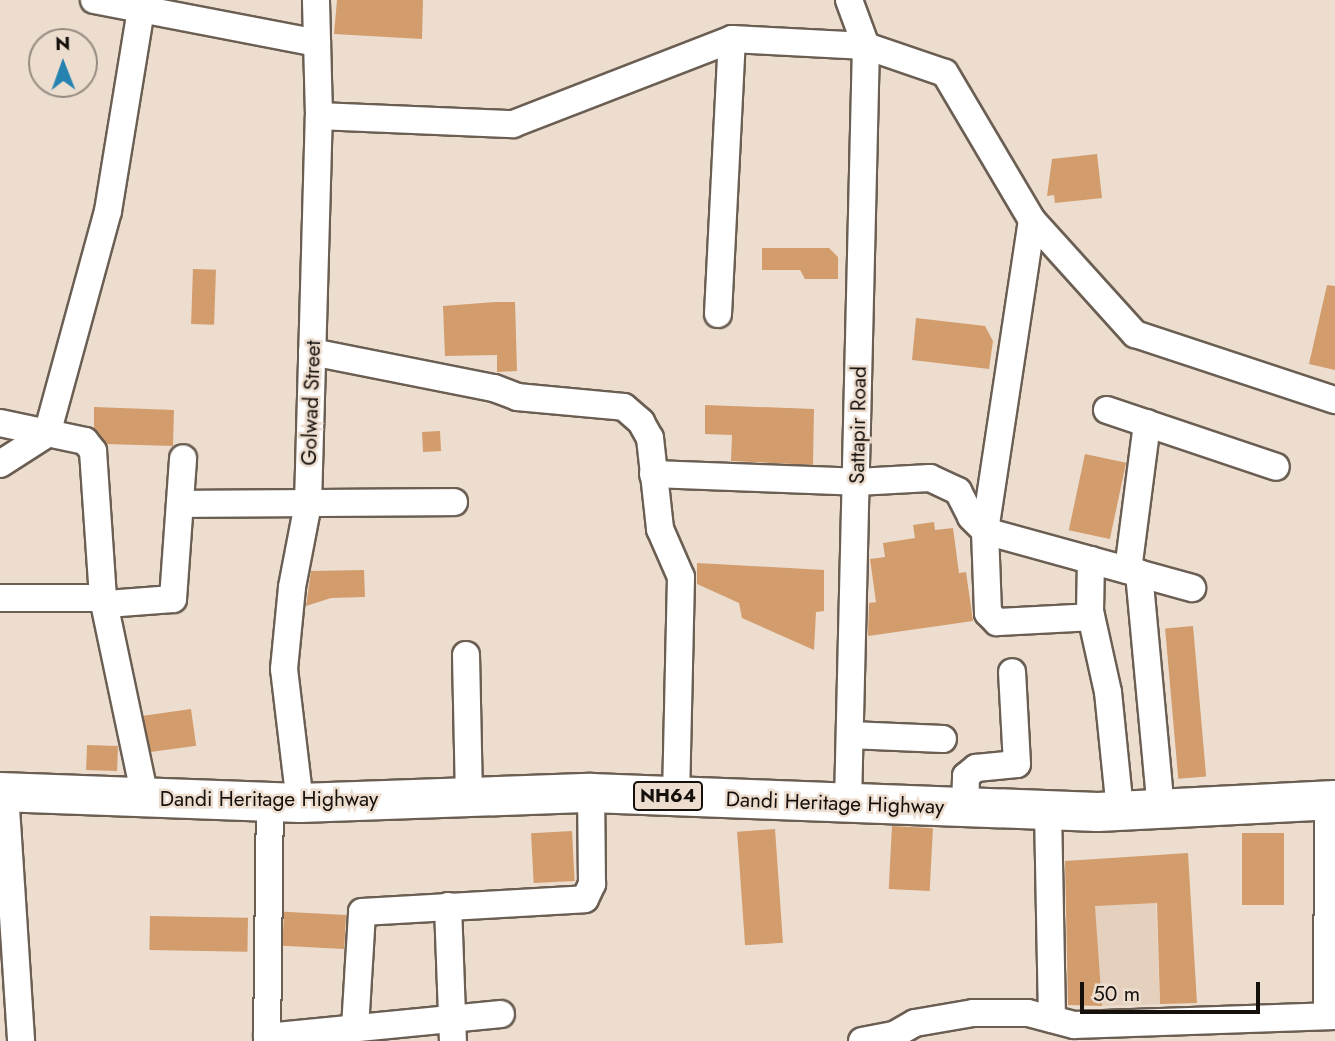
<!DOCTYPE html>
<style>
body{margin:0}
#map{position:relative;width:1335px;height:1041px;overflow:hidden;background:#ecddcf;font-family:Jost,sans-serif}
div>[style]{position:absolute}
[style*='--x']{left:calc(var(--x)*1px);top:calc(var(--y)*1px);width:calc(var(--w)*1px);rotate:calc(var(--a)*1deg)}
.built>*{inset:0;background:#e5d0bd;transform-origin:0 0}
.building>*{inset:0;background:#d29c6c;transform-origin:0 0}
.roads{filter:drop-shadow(2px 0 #6b5e53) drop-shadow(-2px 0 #6b5e53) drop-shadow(0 2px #6b5e53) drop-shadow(0 -2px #6b5e53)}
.minor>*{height:26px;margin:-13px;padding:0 13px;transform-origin:13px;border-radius:13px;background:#fff}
.highway>*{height:38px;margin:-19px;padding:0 19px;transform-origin:19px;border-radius:19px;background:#fff}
span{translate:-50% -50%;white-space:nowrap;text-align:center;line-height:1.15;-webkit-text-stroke:5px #ecddcf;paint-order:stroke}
.shield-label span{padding:2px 5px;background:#ecddcf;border:2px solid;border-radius:5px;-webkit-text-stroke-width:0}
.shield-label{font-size:19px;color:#15100c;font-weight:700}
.street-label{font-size:21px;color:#15100c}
.north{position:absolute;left:28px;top:28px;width:70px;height:70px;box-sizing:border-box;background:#ecddcf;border:2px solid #968b81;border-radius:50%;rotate:359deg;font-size:19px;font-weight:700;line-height:28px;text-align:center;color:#15100c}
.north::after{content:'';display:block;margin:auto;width:24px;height:32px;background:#2683b0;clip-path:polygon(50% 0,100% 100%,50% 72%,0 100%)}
.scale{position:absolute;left:1080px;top:982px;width:180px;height:32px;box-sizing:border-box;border:4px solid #15100c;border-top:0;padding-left:9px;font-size:21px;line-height:24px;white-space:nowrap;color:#15100c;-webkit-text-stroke:5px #ecddcf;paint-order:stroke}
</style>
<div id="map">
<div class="built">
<div style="left:1156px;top:903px;width:101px;height:61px;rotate:88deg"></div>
</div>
<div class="building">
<div style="clip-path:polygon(337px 0,423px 0,422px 39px,334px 34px)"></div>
<div style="clip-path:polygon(1097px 154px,1102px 198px,1055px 203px,1054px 195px,1047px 196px,1052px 159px)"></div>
<div style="clip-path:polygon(762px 248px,829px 248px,838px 257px,838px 279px,805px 279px,800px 270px,762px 270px)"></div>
<div style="left:193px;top:269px;width:23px;height:55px;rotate:2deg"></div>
<div style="clip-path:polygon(1327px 285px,1335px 286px,1335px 370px,1309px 364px)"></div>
<div style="clip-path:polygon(495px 302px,515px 302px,517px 371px,497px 372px,497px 355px,445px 356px,443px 306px)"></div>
<div style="clip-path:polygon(916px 318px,985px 326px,993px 341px,989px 369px,912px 360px)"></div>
<div style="clip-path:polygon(705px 405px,814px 409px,813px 465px,731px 461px,732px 435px,705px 434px)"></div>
<div style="clip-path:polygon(94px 407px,174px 410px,173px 446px,106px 444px,94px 429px)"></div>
<div style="left:440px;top:431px;width:20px;height:18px;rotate:87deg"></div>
<div style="left:1085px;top:454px;width:42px;height:78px;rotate:12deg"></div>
<div style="clip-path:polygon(934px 522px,935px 530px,953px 528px,959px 573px,966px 572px,973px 621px,868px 636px,869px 603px,876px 602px,870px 559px,885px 557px,883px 543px,915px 538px,913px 525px)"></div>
<div style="clip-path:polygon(697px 563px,824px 570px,824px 611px,816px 612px,814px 650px,742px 618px,739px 603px,697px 584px)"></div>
<div style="clip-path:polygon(364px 570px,365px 597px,331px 598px,306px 606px,311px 571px)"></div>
<div style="left:1193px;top:626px;width:151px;height:28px;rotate:85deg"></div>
<div style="left:191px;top:709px;width:37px;height:48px;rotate:82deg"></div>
<div style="left:87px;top:745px;width:31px;height:25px;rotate:2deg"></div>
<div style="left:892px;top:826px;width:41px;height:63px;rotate:3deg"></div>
<div style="left:775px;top:829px;width:114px;height:38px;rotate:86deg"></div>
<div style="left:572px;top:831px;width:50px;height:41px;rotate:87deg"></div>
<div style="left:1242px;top:833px;width:42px;height:72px"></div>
<div style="clip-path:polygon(1188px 853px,1197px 1003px,1160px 1004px,1157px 903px,1095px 906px,1102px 1006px,1068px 1005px,1065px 861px)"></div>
<div style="left:346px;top:915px;width:34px;height:62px;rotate:93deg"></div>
<div style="left:150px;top:916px;width:98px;height:34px;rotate:1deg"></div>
</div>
<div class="roads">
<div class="minor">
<div style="--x:94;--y:0;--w:227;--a:10.9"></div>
<div style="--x:319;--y:116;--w:194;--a:2.4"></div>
<div style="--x:513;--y:124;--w:235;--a:-21.2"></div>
<div style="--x:732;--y:39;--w:134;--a:3"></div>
<div style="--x:866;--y:46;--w:83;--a:18.9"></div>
<div style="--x:945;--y:73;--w:171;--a:59.4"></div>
<div style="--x:1032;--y:220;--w:154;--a:47.9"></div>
<div style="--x:1135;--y:334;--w:211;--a:18.3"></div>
<div style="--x:1032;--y:220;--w:315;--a:98.6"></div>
<div style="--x:985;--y:531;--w:82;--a:87.9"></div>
<div style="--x:988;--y:613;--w:13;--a:45"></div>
<div style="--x:997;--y:622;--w:94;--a:-3"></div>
<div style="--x:718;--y:314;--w:275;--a:-87.1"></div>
<div style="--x:312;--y:352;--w:186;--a:11.2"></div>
<div style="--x:494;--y:388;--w:25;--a:21"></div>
<div style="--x:517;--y:397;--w:107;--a:5.3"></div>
<div style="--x:624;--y:407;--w:23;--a:41"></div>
<div style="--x:641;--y:422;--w:18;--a:61"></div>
<div style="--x:650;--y:438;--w:92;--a:83.7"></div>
<div style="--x:660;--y:529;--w:52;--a:66.4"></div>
<div style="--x:681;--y:577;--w:219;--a:91.3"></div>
<div style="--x:1107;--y:410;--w:178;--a:18.6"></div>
<div style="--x:0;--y:423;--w:87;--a:12"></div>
<div style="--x:85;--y:441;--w:13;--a:51"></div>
<div style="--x:93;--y:451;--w:147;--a:86.1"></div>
<div style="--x:0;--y:464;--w:56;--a:-32.6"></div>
<div style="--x:47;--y:434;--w:231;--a:-74.7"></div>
<div style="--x:108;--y:211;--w:205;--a:-80.7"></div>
<div style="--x:653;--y:474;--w:204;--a:2.2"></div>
<div style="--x:857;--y:482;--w:73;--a:-3.1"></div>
<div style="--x:930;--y:478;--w:31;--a:25"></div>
<div style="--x:958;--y:491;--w:29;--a:63"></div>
<div style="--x:971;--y:517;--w:20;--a:45"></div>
<div style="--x:985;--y:531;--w:215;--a:15.4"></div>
<div style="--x:180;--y:504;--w:274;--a:-0.4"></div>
<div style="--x:1091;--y:560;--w:51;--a:91.1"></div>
<div style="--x:1090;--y:611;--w:83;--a:77.5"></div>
<div style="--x:1108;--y:692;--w:119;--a:84.2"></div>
<div style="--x:1128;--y:570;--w:148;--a:-82.6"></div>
<div style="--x:1139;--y:573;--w:237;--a:84.7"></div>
<div style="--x:0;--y:598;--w:103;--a:0"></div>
<div style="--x:103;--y:598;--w:204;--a:78.1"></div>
<div style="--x:107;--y:604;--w:66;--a:-4.3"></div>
<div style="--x:173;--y:599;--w:141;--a:-85.9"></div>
<div style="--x:466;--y:655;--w:141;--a:88.8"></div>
<div style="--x:850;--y:735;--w:93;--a:2.5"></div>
<div style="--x:5;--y:792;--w:250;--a:86.3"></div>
<div style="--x:300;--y:803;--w:135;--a:-96.8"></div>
<div style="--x:284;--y:669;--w:82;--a:-84.4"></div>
<div style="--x:292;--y:587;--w:85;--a:-79.1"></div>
<div style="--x:308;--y:504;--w:388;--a:-88.4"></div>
<div style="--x:319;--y:116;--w:116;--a:-91.5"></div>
<div style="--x:848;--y:803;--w:757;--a:-88.64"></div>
<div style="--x:866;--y:46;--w:49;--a:-110.3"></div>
<div style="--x:965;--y:807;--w:31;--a:-88"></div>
<div style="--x:966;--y:776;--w:13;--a:-39"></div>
<div style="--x:976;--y:768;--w:41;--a:-5.6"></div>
<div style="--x:1017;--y:764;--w:92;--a:-93.1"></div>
<div style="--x:1048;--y:810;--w:209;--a:88.9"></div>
<div style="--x:448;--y:906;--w:135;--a:87.9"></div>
<div style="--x:1327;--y:1016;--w:216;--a:-89.7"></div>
<div style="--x:355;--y:1028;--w:116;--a:-86.5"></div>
<div style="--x:362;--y:912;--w:223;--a:-3.3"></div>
<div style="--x:585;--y:899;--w:17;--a:-65"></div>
<div style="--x:592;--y:884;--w:91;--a:-90.6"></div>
<div style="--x:267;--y:1037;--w:235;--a:-5.6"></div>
<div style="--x:267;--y:1041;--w:240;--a:-89.3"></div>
<div style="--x:862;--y:1041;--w:33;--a:-11"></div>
<div style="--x:894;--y:1035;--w:24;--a:-30"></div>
<div style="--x:915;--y:1023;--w:59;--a:-9.8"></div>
<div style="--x:973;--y:1013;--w:55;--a:0"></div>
<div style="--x:1028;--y:1013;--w:48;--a:14.6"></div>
<div style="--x:1074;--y:1025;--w:261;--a:-2"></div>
</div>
<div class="highway">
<div style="--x:0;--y:792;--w:300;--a:2.1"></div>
<div style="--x:300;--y:803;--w:291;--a:-2"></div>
<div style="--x:591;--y:793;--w:507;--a:2.15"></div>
<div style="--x:1098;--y:812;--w:237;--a:-2.9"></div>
</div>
</div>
<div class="shield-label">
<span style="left:668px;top:796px">NH64</span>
</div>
<div class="street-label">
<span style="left:311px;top:403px;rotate:-88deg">Golwad Street</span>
<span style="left:858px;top:425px;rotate:-89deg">Sattapir Road</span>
<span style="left:269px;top:799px">Dandi Heritage Highway</span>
<span style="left:835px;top:803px;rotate:2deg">Dandi Heritage Highway</span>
</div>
<div class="north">N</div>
<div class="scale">50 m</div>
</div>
